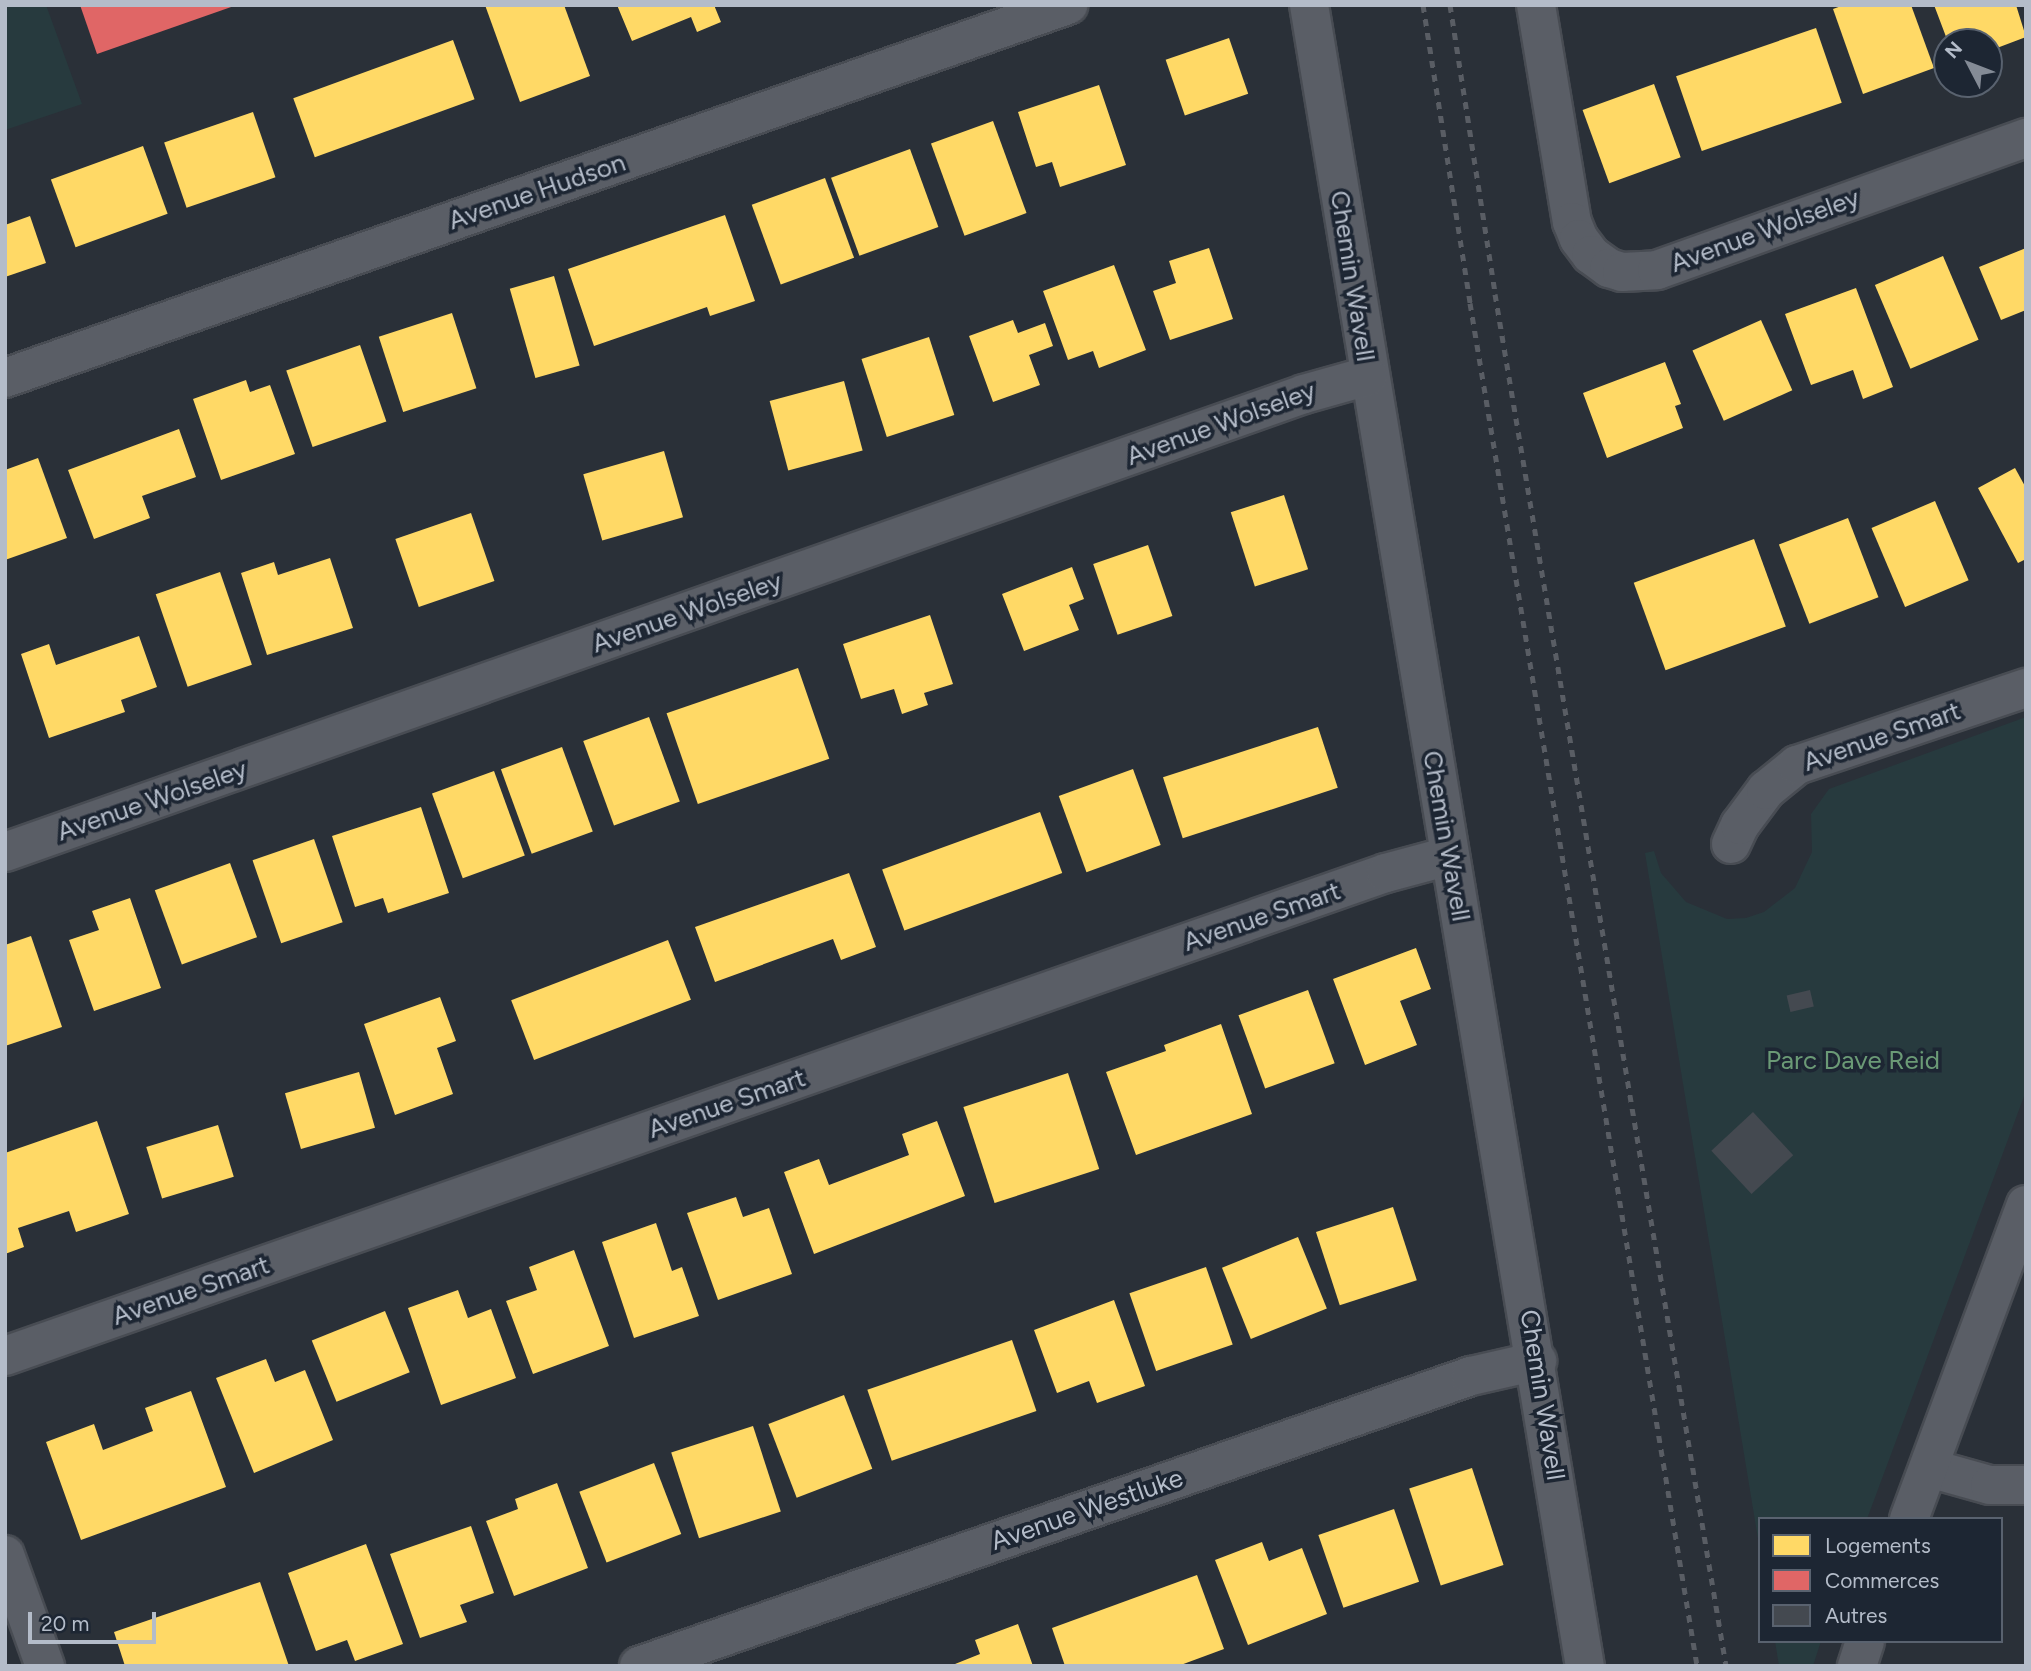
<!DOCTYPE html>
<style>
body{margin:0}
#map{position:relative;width:2031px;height:1671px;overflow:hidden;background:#2a3038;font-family:Figtree,sans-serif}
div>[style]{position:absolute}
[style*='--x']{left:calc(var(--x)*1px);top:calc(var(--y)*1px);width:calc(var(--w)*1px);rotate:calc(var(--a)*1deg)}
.green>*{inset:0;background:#273a3e}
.homes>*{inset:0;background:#ffd966;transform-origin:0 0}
.shops>*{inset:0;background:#e06666}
.building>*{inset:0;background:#444950;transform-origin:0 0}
.roads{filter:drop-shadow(2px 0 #484c53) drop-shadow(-2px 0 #484c53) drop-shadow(0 2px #484c53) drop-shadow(0 -2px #484c53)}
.minor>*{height:38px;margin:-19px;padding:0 19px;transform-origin:19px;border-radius:19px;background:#5a5e66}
.rail>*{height:5px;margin-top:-2.5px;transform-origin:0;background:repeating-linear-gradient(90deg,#595d64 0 7px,transparent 0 14px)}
span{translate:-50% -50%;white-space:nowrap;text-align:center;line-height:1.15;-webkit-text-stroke:7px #1d2633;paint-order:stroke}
.street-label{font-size:26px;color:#b4bcc9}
.park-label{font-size:26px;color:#6b9a76}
.frame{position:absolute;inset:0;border:7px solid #b4bcc9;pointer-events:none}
.legend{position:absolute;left:1758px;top:1517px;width:245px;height:126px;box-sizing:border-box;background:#1d2633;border:2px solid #59626f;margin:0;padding:9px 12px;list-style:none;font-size:21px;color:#b4bcc9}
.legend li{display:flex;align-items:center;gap:14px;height:35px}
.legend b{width:35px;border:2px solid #59626f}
.north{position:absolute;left:1933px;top:28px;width:70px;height:70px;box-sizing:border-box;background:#1d2633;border:2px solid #59626f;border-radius:50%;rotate:312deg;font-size:19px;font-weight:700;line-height:28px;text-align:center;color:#b4bcc9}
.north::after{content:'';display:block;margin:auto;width:24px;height:32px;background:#848b96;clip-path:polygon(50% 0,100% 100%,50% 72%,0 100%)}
.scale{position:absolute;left:28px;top:1612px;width:128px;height:32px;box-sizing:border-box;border:4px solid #b4bcc9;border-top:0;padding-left:9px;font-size:21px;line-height:24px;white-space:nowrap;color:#b4bcc9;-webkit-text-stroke:5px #1d2633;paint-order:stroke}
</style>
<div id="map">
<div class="green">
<div style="clip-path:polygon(5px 5px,46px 5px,82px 104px,5px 130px)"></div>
<div style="clip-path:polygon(2026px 717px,2026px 1091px,1867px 1519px,1760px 1519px,1760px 1551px,1645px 853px,1654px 851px,1661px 873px,1686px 902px,1727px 919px,1746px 918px,1764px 912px,1795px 888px,1812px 852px,1811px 814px,1829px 789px)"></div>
<div style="clip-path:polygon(1775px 1641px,1821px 1641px,1813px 1666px,1779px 1666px)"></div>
</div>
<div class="homes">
<div style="clip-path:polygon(485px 5px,564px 5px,590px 76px,520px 102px)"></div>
<div style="clip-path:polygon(617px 5px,714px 5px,721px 22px,697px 32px,691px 17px,632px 41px)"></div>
<div style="clip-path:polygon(1844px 5px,1911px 5px,1934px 68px,1863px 94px,1833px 9px)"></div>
<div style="clip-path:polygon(1934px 5px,2016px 5px,2026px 37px,1989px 51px,1989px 42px,1948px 42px)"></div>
<div style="left:1816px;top:28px;width:79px;height:148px;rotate:71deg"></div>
<div style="left:1229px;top:38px;width:59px;height:67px;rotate:71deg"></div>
<div style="left:453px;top:40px;width:63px;height:170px;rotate:70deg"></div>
<div style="left:1654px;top:84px;width:78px;height:76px;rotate:70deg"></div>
<div style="clip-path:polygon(1099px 85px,1126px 165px,1060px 187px,1052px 162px,1036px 167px,1018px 112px)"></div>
<div style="left:253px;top:112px;width:69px;height:94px;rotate:71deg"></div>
<div style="left:993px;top:121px;width:98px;height:66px;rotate:70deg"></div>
<div style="left:143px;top:146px;width:72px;height:98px;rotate:70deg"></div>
<div style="left:910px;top:149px;width:83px;height:84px;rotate:70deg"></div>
<div style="left:825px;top:178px;width:85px;height:78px;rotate:70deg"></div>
<div style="clip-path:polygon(725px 215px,755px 301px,710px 316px,707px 307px,594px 346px,568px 269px)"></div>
<div style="clip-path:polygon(30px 216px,46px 263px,5px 277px,5px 225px)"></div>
<div style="clip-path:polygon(1209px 248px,1233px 319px,1170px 340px,1153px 291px,1176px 283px,1169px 261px)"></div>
<div style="clip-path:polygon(2026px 248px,2026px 310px,2001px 320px,1979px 267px)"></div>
<div style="left:1943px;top:256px;width:91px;height:74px;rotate:67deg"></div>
<div style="clip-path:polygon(1114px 265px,1146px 350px,1099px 368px,1093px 351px,1068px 360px,1043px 291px)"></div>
<div style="left:554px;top:276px;width:93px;height:46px;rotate:74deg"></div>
<div style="clip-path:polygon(1856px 288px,1893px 387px,1863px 399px,1853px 370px,1811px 385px,1785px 314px)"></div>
<div style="left:452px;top:313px;width:79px;height:77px;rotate:72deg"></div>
<div style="clip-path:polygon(1013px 320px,1018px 333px,1045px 323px,1053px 346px,1029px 355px,1040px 385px,993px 402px,969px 336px)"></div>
<div style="left:1761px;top:320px;width:77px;height:75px;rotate:66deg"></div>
<div style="left:929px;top:337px;width:82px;height:71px;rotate:72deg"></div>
<div style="left:360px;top:345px;width:81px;height:78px;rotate:71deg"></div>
<div style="clip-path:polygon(1665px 362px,1681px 404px,1675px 406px,1683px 428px,1607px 458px,1583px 393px)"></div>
<div style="clip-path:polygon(246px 380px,250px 392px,270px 385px,295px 454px,221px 480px,193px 399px)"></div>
<div style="left:844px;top:381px;width:72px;height:77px;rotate:75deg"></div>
<div style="clip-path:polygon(179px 429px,196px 477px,142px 496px,150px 518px,94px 539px,68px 470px)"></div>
<div style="left:664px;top:451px;width:69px;height:84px;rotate:74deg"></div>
<div style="clip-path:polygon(38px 458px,67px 538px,5px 560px,5px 470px)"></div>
<div style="clip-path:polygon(2015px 468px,2026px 488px,2026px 559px,2018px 563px,1978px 488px)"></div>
<div style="left:1284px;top:495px;width:78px;height:56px;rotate:72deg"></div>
<div style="left:1935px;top:501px;width:86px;height:69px;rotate:67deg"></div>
<div style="left:471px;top:513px;width:72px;height:80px;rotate:71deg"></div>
<div style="left:1848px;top:518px;width:85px;height:74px;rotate:69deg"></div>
<div style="left:1754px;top:539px;width:93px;height:128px;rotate:70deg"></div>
<div style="left:1148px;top:545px;width:75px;height:58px;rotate:71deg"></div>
<div style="clip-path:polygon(330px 558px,353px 628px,267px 655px,241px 573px,274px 562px,278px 575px)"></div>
<div style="clip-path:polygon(1072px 567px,1084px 599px,1069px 605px,1079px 630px,1024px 651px,1002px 594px)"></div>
<div style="left:220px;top:572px;width:98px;height:68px;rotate:71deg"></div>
<div style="clip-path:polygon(930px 615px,953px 684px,924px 693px,928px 705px,902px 714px,894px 689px,861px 699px,843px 644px)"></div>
<div style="clip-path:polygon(139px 636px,157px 687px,121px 700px,125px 712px,49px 738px,21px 654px,49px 644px,56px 665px)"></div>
<div style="left:798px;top:668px;width:96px;height:139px;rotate:71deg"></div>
<div style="left:649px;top:717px;width:90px;height:70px;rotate:70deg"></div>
<div style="left:1318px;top:727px;width:64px;height:163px;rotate:72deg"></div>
<div style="left:562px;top:747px;width:90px;height:65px;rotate:70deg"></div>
<div style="left:1133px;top:769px;width:81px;height:79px;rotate:70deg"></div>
<div style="left:494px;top:771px;width:90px;height:66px;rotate:70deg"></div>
<div style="clip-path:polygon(421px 807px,449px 893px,388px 913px,383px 898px,355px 907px,332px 836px)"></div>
<div style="left:1040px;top:812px;width:65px;height:168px;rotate:70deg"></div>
<div style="left:314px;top:839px;width:88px;height:65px;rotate:71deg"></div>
<div style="left:230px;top:863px;width:79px;height:80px;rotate:70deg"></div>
<div style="clip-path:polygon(849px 873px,876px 947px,841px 960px,833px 939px,715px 982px,695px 927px)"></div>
<div style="clip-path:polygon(130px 898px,161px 988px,94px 1011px,69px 940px,99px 930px,92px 911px)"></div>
<div style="clip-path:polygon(31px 936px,62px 1027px,5px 1046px,5px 945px)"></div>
<div style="left:668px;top:940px;width:64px;height:168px;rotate:69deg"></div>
<div style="clip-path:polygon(1416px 948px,1431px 989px,1400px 1001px,1417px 1045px,1365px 1065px,1333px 979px)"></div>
<div style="left:1308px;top:990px;width:78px;height:74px;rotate:70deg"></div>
<div style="clip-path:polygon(440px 997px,456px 1041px,437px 1048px,453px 1094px,395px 1115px,364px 1024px)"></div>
<div style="clip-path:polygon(1221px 1024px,1252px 1114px,1136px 1155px,1106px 1072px,1166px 1051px,1164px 1045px)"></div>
<div style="left:359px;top:1072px;width:58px;height:77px;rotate:74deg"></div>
<div style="left:1068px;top:1073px;width:101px;height:110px;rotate:72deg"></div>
<div style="clip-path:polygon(97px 1121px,129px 1214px,76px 1232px,69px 1211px,18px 1228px,24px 1247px,5px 1254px,5px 1153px)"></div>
<div style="clip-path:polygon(937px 1121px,965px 1196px,814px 1254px,784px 1172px,819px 1159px,829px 1185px,909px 1155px,902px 1134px)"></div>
<div style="left:218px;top:1125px;width:54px;height:75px;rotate:73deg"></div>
<div style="clip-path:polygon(736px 1197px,743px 1217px,769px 1208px,792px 1274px,718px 1300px,687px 1213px)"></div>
<div style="left:1393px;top:1207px;width:77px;height:81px;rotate:72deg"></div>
<div style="clip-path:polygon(656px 1223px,672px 1271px,682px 1267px,699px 1316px,634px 1338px,602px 1242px)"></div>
<div style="left:1298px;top:1237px;width:77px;height:82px;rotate:68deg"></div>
<div style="clip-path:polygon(574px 1250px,609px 1346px,533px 1374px,506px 1301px,537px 1290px,529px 1267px)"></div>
<div style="left:1206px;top:1267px;width:82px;height:81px;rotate:71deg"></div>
<div style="clip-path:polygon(458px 1290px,468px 1318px,491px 1309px,516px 1378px,441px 1405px,408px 1308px)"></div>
<div style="clip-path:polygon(1114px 1300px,1145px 1386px,1097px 1403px,1089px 1381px,1057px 1393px,1034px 1330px)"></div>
<div style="left:385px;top:1311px;width:66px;height:79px;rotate:68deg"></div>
<div style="left:1012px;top:1340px;width:75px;height:153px;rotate:71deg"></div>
<div style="clip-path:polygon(266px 1359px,275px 1382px,305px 1370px,333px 1440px,254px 1473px,216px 1378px)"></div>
<div style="clip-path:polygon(191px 1391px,226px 1487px,81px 1540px,46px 1442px,94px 1424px,103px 1450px,153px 1431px,145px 1408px)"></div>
<div style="left:844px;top:1395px;width:79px;height:81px;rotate:69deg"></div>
<div style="left:753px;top:1426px;width:90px;height:86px;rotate:72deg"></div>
<div style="left:654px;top:1463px;width:76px;height:80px;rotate:69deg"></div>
<div style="left:1472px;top:1468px;width:102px;height:66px;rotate:72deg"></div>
<div style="clip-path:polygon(557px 1483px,588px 1568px,514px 1596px,486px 1521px,518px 1509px,515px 1499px)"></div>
<div style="left:1394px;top:1509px;width:77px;height:80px;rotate:71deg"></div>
<div style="clip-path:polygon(471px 1526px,494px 1593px,460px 1605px,467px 1622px,420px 1638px,390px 1554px)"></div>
<div style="clip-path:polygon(1262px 1542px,1269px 1561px,1302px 1548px,1327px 1614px,1248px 1645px,1215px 1560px)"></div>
<div style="clip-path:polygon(366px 1544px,403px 1644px,355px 1661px,347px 1640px,316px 1651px,288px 1573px)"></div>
<div style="clip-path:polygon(1197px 1575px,1224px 1649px,1178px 1666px,1065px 1666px,1052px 1628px)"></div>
<div style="clip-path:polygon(260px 1582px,289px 1666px,125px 1666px,114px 1632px)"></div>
<div style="clip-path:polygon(1018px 1624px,1033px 1666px,950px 1666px,980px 1654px,975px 1640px)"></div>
</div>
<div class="shops">
<div style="clip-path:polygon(80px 5px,234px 5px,234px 6px,97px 54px)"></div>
</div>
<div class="building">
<div style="left:1810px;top:990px;width:17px;height:24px;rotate:77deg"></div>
<div style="left:1753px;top:1112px;width:59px;height:57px;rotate:47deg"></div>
</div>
<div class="roads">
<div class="minor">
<div style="--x:1309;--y:5;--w:1684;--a:80.57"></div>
<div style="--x:1536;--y:5;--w:220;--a:80.6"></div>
<div style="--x:1572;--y:222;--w:18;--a:68"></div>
<div style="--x:1579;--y:239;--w:20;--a:53"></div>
<div style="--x:1591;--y:255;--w:22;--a:36"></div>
<div style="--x:1609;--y:268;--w:14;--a:17"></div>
<div style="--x:1622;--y:272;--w:35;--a:-3"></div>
<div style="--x:1657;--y:270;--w:392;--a:-19.7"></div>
<div style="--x:5;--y:378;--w:1127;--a:-19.34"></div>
<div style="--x:1731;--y:844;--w:21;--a:-65"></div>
<div style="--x:1740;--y:825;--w:44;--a:-53.4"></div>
<div style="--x:1766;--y:790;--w:40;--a:-39"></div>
<div style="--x:1797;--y:765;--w:242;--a:-18.6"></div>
<div style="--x:5;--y:852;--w:1377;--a:-19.42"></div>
<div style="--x:1304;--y:394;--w:66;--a:-15.7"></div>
<div style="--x:5;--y:1356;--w:1463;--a:-19.28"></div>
<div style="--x:1386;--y:873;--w:65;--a:-15.1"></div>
<div style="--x:1929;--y:1468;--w:63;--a:15.6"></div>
<div style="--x:1990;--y:1485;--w:36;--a:0"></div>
<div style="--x:1909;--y:1519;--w:335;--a:-69.6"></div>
<div style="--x:5;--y:1555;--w:118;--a:70.2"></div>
<div style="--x:639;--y:1666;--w:881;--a:-19.22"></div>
<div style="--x:1471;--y:1376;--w:68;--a:-12.8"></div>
<div style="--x:1857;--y:1666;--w:26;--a:-72"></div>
</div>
</div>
<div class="rail">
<div style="--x:1423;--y:5;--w:302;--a:81"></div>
<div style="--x:1470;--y:303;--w:1382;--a:80.54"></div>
<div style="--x:1450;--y:5;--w:292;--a:81.1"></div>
<div style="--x:1495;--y:294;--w:1391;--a:80.44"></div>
</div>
<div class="street-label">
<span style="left:537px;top:192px;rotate:-19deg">Avenue Hudson</span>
<span style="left:1765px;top:231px;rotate:-20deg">Avenue Wolseley</span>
<span style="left:1352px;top:276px;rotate:81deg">Chemin Wavell</span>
<span style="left:1221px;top:424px;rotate:-20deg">Avenue Wolseley</span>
<span style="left:687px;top:613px;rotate:-19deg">Avenue Wolseley</span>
<span style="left:1882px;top:737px;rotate:-19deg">Avenue Smart</span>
<span style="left:152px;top:801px;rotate:-19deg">Avenue Wolseley</span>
<span style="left:1446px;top:836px;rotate:80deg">Chemin Wavell</span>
<span style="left:1262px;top:917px;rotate:-19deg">Avenue Smart</span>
<span style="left:727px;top:1104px;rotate:-19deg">Avenue Smart</span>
<span style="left:191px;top:1291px;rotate:-19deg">Avenue Smart</span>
<span style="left:1542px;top:1395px;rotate:81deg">Chemin Wavell</span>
<span style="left:1087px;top:1510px;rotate:-19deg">Avenue Westluke</span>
</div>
<div class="park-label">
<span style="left:1853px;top:1061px">Parc Dave Reid</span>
</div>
<div class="frame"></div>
<ul class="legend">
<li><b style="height:19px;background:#ffd966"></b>Logements</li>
<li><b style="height:19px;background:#e06666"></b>Commerces</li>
<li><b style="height:19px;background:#444950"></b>Autres</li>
</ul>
<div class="north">N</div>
<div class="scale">20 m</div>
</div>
